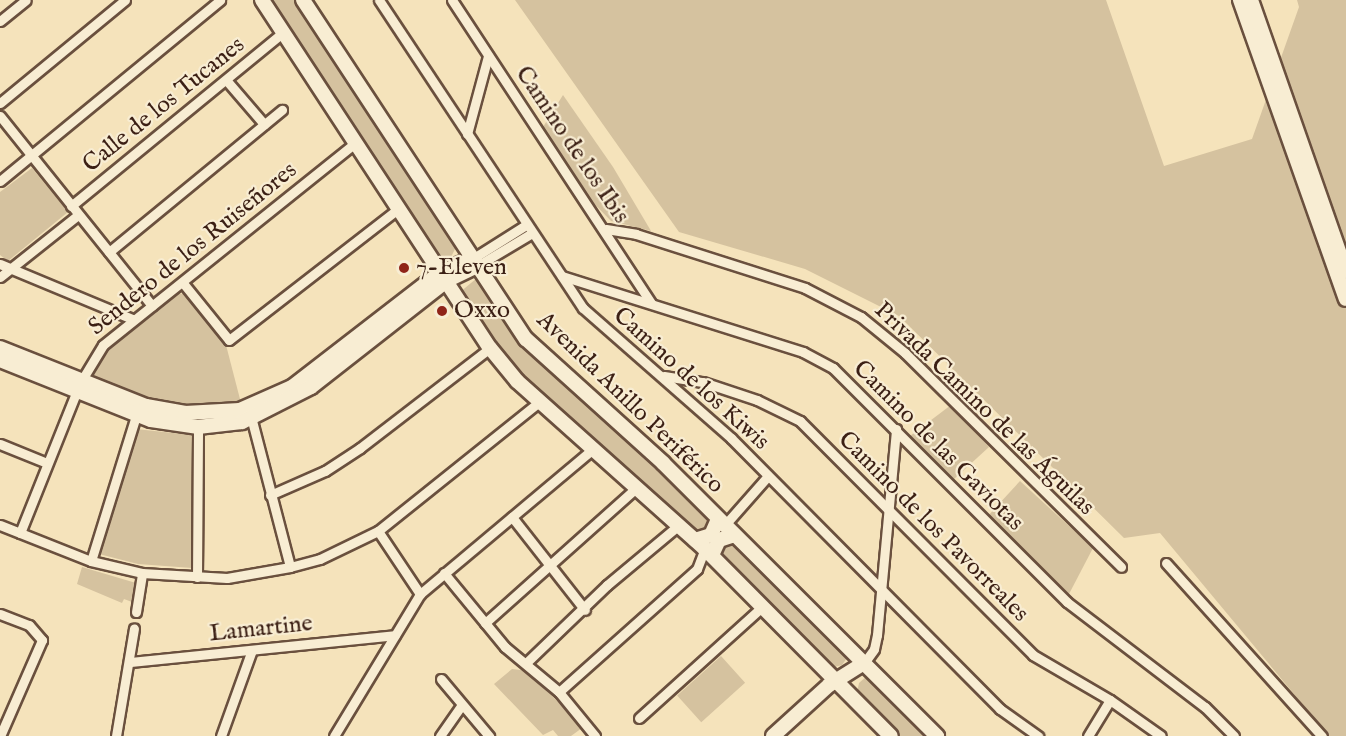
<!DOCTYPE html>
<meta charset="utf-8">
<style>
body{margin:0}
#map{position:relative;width:1346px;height:736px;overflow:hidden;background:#f5e3bb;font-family:"IM FELL English",serif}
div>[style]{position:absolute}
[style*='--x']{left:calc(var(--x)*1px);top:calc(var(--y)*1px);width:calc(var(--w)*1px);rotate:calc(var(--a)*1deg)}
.green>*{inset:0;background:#d5c29f;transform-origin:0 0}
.roads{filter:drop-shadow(2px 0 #6a503e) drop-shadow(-2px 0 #6a503e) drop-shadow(0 2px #6a503e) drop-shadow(0 -2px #6a503e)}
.street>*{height:9px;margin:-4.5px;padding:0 4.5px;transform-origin:4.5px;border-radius:4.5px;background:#f8edd3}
.secondary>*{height:14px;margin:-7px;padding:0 7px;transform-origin:7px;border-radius:7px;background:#f8edd3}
.dots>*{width:16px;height:16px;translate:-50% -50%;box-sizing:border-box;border:3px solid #f8edd3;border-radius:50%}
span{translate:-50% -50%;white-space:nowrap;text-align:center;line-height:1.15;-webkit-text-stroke:4.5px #f8edd3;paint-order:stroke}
.street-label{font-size:24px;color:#3b1f14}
.poi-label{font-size:24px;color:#3b1f14}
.left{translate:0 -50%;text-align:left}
</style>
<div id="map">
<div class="green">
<div style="clip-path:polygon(267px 0,299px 0,457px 245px,451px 257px,438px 257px)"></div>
<div style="clip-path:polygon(515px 0,1106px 0,1164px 166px,1252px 139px,1299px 7px,1297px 0,1346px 0,1346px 736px,1329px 736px,1160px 533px,1124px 538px,899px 316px,805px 269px,679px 232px)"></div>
<div style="clip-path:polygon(563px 95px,613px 167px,651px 231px,611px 221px,580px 189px,543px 127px)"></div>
<div style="clip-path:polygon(32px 168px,68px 212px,8px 261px,0 255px,0 192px)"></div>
<div style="clip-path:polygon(477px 278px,482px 278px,528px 349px,637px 444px,712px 516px,710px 526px,702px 533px,695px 533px,520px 379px,459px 293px)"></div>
<div style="clip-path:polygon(175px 293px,184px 294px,226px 345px,241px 403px,199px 407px,157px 403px,87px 377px,111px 342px)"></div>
<div style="clip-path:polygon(951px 405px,989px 447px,954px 479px,910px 436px)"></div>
<div style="clip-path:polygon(136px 429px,192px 435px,192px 568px,138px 564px,95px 553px)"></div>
<div style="clip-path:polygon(1020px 481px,1093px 548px,1069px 594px,987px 517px)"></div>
<div style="clip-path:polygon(731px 540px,849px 655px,842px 665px,831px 668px,717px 556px,718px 549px)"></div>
<div style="clip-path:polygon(82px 567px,136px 583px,132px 602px,124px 599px,122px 603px,77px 584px)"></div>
<div style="left:721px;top:656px;width:36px;height:59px;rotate:48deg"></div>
<div style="clip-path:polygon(512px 669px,529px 671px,582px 728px,571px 736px,558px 736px,553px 730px,543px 735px,494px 684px)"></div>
<div style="clip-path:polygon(868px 675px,932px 736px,898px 736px,857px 693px,859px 683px)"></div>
</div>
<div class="roads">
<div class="street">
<div style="--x:379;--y:0;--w:369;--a:56.5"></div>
<div style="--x:583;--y:308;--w:197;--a:41.3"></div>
<div style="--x:731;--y:438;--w:382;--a:45.2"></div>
<div style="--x:1000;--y:709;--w:47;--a:35.4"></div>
<div style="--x:452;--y:0;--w:363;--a:56.7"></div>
<div style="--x:0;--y:21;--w:33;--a:-39"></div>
<div style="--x:227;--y:81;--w:57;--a:49.3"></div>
<div style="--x:0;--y:103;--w:162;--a:-39.5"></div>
<div style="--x:0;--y:116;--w:243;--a:51.3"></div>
<div style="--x:467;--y:134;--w:81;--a:-74.9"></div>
<div style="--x:0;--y:181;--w:285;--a:-39.4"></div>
<div style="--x:71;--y:206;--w:271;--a:-39.3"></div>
<div style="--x:606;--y:229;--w:30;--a:9"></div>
<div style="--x:636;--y:234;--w:177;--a:17.7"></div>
<div style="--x:805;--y:288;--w:63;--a:27.4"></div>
<div style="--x:861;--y:317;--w:57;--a:39.3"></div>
<div style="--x:905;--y:353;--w:304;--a:44.7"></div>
<div style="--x:109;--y:252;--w:224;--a:-39.4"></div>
<div style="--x:472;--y:259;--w:64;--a:-32.2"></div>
<div style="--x:0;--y:264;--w:143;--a:22.6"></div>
<div style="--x:477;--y:266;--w:64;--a:-31"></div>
<div style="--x:562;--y:276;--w:253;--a:17.5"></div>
<div style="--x:803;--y:352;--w:34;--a:28"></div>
<div style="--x:833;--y:368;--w:331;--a:45"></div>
<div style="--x:1067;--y:602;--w:173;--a:37.3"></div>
<div style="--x:1205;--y:707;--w:41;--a:45"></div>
<div style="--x:0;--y:277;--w:100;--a:-38.5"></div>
<div style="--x:183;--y:283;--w:73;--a:51.1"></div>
<div style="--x:229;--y:340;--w:215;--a:-37.8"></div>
<div style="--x:664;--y:376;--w:39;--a:9"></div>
<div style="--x:703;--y:382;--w:57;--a:18.4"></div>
<div style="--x:757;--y:400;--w:48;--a:26"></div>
<div style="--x:800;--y:421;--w:330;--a:45.1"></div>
<div style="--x:1033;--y:655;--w:89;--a:30.3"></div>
<div style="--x:1110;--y:700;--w:62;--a:35.2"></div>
<div style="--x:250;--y:413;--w:159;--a:75.4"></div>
<div style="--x:0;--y:444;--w:51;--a:22"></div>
<div style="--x:270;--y:495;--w:60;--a:-23.6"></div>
<div style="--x:325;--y:471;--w:42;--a:-33.3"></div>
<div style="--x:360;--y:448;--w:164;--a:-37.6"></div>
<div style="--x:512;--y:517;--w:118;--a:51.9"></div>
<div style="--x:0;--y:525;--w:98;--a:21.6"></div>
<div style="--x:91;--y:561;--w:52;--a:13.2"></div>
<div style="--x:142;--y:573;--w:85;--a:3.4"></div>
<div style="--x:227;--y:578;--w:64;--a:-9.9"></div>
<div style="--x:290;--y:567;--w:31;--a:-15"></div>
<div style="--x:320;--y:559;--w:64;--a:-25.8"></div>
<div style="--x:378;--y:531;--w:206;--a:-38.7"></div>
<div style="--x:723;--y:527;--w:68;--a:-48.6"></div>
<div style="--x:378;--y:531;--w:76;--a:56.3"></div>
<div style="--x:20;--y:533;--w:162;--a:-68.2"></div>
<div style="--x:80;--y:383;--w:44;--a:-58.8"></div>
<div style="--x:103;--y:345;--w:323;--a:-38.7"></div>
<div style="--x:91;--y:561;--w:152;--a:-72.8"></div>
<div style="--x:1166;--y:563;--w:233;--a:48"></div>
<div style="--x:444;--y:573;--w:96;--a:50.5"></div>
<div style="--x:505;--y:647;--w:70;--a:39.8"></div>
<div style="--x:559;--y:692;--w:57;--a:50.7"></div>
<div style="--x:197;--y:577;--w:150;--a:-89.6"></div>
<div style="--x:136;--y:612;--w:39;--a:-81"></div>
<div style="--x:0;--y:614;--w:31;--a:21"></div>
<div style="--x:29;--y:625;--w:20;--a:49"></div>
<div style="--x:42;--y:640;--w:103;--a:113.6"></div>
<div style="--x:485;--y:623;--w:204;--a:-41.8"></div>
<div style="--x:130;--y:662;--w:266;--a:-5.8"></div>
<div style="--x:527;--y:662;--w:111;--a:-43.9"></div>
<div style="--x:607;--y:585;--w:94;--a:-39.8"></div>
<div style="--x:864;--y:663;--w:17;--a:-54"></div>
<div style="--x:874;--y:649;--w:14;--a:-78"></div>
<div style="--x:877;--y:635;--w:207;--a:-84.7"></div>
<div style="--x:441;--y:679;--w:75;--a:49.9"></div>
<div style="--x:559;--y:692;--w:185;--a:-41.7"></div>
<div style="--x:697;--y:569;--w:25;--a:-69"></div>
<div style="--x:639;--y:718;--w:167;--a:-42.1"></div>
<div style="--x:116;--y:736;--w:109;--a:-80.5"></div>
<div style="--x:221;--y:736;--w:91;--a:-70.2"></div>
<div style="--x:334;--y:736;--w:166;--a:-58.8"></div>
<div style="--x:420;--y:594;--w:227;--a:-40"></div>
<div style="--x:440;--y:736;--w:38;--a:-55"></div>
<div style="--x:1088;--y:736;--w:42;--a:-58.6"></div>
</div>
<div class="secondary">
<div style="--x:262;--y:0;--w:416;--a:56.8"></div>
<div style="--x:490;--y:348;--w:43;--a:50.7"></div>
<div style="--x:517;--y:381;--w:251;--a:41.8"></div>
<div style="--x:704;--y:548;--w:265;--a:45.2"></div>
<div style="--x:303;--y:0;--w:406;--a:56.7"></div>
<div style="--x:526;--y:339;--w:185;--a:42.1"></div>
<div style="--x:663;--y:463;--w:387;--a:44.9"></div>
<div style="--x:1240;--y:0;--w:317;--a:70.5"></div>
<div style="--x:1251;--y:0;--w:287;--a:70.7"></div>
<div style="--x:0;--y:348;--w:157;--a:21.7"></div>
<div style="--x:146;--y:406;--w:40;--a:10"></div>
<div style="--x:185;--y:413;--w:55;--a:-3.1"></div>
<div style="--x:240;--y:410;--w:57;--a:-23.9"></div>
<div style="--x:292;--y:387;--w:188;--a:-37.7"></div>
<div style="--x:441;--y:272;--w:34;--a:-23"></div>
<div style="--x:0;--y:360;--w:162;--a:21.7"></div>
<div style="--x:151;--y:420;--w:48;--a:8.5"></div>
<div style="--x:198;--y:427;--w:44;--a:-6.5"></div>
<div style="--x:242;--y:422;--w:77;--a:-26.9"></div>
<div style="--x:311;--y:387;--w:172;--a:-38.1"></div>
<div style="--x:446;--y:281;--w:34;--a:-26"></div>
<div style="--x:695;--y:540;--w:17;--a:-17"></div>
<div style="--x:711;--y:535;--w:17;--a:-66"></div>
<div style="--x:712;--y:555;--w:17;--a:-65"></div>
<div style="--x:719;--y:540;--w:16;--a:-18"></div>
<div style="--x:773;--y:736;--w:76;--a:-42.3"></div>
<div style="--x:829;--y:685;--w:41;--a:-32.2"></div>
</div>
</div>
<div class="dots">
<div style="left:404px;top:268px;background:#8f2418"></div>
<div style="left:442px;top:311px;background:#8f2418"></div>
</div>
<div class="street-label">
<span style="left:164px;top:105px;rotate:-39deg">Calle de los Tucanes</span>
<span style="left:572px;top:145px;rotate:56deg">Camino de los Ibis</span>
<span style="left:193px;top:249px;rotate:-39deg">Sendero de los Ruiseñores</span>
<span style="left:691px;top:379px;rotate:42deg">Camino de los Kiwis</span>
<span style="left:630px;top:403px;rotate:44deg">Avenida Anillo Periférico</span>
<span style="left:984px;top:409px;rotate:44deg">Privada Camino de las Águilas</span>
<span style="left:938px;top:446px;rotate:45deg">Camino de las Gaviotas</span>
<span style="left:933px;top:527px;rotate:45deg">Camino de los Pavorreales</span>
<span style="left:261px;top:629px;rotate:-6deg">Lamartine</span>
</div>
<div class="poi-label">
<span class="left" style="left:416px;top:268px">7-Eleven</span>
<span class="left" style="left:454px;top:311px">Oxxo</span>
</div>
</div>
